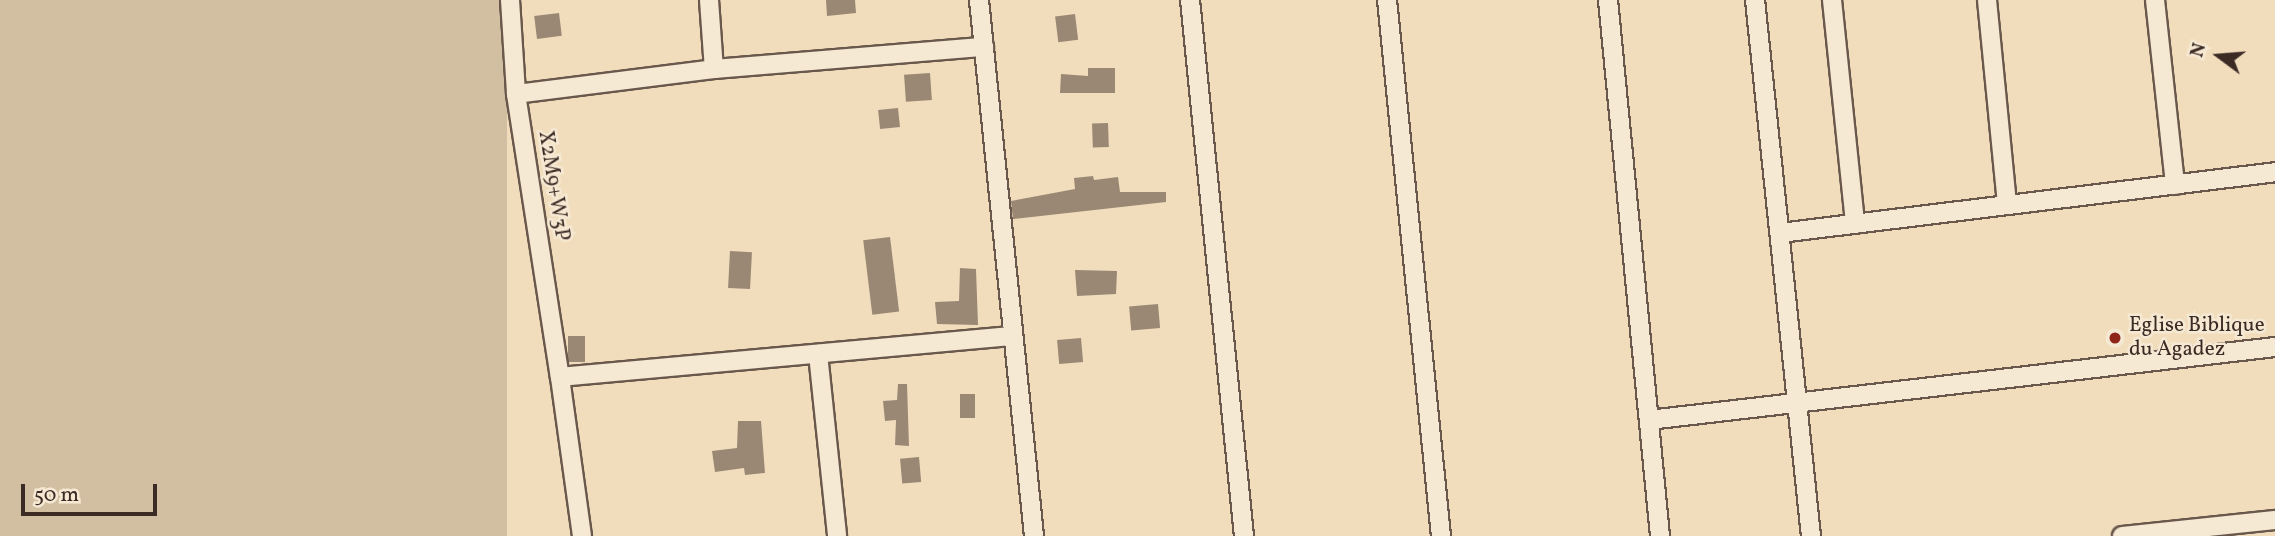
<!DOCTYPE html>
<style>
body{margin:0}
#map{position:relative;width:2275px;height:536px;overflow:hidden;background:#f1ddbc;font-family:Vollkorn,serif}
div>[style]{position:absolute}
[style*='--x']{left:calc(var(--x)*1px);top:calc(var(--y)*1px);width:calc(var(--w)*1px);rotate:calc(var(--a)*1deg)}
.green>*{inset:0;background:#d2bfa2;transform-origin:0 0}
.building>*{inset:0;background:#9a8874;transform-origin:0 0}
.roads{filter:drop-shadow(2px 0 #69584b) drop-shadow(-2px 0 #69584b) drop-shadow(0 2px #69584b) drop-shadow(0 -2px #69584b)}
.minor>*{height:18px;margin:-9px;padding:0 9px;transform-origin:9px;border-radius:9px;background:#f6e9d3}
.dots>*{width:19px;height:19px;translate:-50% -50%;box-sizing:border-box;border:4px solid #f6e9d3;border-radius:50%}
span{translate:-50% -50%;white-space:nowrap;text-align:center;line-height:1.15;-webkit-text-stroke:5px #f6e9d3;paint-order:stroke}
.street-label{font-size:21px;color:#3c2b25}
.poi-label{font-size:21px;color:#3c2b25}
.left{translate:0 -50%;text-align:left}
.north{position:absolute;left:2184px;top:21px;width:70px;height:70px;-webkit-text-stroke:5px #f6e9d3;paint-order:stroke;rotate:286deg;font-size:19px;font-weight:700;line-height:28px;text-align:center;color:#3c2b25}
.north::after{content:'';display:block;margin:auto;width:24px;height:32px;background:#3c2b25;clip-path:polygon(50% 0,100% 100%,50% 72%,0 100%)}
.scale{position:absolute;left:21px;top:484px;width:136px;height:32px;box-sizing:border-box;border:4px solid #3c2b25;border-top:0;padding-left:9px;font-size:21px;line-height:24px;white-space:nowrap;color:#3c2b25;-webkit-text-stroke:5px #f6e9d3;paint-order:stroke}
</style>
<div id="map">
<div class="green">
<div style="left:0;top:0;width:507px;height:536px"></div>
</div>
<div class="building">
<div style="clip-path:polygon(826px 0,855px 0,856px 13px,827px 16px)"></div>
<div style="left:559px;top:13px;width:23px;height:25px;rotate:83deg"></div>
<div style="left:1075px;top:14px;width:26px;height:20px;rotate:83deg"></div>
<div style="clip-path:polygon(1088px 68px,1115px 68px,1115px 93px,1060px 93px,1061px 74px,1088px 76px)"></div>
<div style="left:930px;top:73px;width:27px;height:26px;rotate:86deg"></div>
<div style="left:898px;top:108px;width:19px;height:20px;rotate:84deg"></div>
<div style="left:1108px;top:123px;width:24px;height:16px;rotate:88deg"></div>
<div style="clip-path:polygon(1093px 176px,1094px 180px,1118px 177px,1120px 192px,1166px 192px,1166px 202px,1013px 219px,1011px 201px,1075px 189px,1074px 178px)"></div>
<div style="left:890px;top:237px;width:75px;height:27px;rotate:83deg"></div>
<div style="left:730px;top:251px;width:22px;height:37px;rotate:3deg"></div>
<div style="clip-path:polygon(960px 268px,976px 269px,978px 325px,937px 324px,935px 302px,959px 301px)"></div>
<div style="clip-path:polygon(1075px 270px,1117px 271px,1116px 294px,1077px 296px)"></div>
<div style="left:1158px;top:304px;width:24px;height:29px;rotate:85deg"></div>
<div style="left:568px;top:336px;width:17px;height:26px"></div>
<div style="left:1081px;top:338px;width:24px;height:24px;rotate:85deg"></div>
<div style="clip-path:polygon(898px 384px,907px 384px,909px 446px,895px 445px,896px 420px,885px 421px,883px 401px,897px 400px)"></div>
<div style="left:960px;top:394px;width:15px;height:24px"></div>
<div style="clip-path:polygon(738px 421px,761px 421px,765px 473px,745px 475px,744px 468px,715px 472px,712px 451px,737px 448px)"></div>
<div style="left:919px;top:457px;width:25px;height:19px;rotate:85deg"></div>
</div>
<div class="roads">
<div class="minor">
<div style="--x:510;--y:0;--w:94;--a:86.3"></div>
<div style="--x:516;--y:94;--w:286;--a:81.2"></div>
<div style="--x:709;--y:0;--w:69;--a:85.9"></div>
<div style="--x:979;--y:0;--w:539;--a:84.14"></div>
<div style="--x:1190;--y:0;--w:539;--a:84.25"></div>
<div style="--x:1387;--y:0;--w:539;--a:84.25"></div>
<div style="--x:1608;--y:0;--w:539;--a:84.46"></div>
<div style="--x:1755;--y:0;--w:539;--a:84.04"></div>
<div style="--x:1832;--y:0;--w:225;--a:84.1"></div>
<div style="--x:1987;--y:0;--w:206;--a:84.4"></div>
<div style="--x:2155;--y:0;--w:186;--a:83.8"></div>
<div style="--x:516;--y:94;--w:200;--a:-7.2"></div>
<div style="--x:714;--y:69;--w:271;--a:-4.7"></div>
<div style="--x:1780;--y:233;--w:499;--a:-7"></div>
<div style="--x:818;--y:354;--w:183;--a:84"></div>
<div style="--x:1649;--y:420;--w:630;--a:-6.65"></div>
<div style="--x:582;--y:536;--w:161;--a:-97.9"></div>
<div style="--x:560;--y:377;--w:455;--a:-5.2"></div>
<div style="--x:2122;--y:536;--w:154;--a:-6"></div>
</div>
</div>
<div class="dots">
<div style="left:2115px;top:338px;background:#8f2418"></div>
</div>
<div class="street-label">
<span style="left:553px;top:186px;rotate:81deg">X2M9+W3P</span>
</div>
<div class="poi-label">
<span class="left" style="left:2129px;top:338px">Eglise Biblique<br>du Agadez</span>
</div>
<div class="north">N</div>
<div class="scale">50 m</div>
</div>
